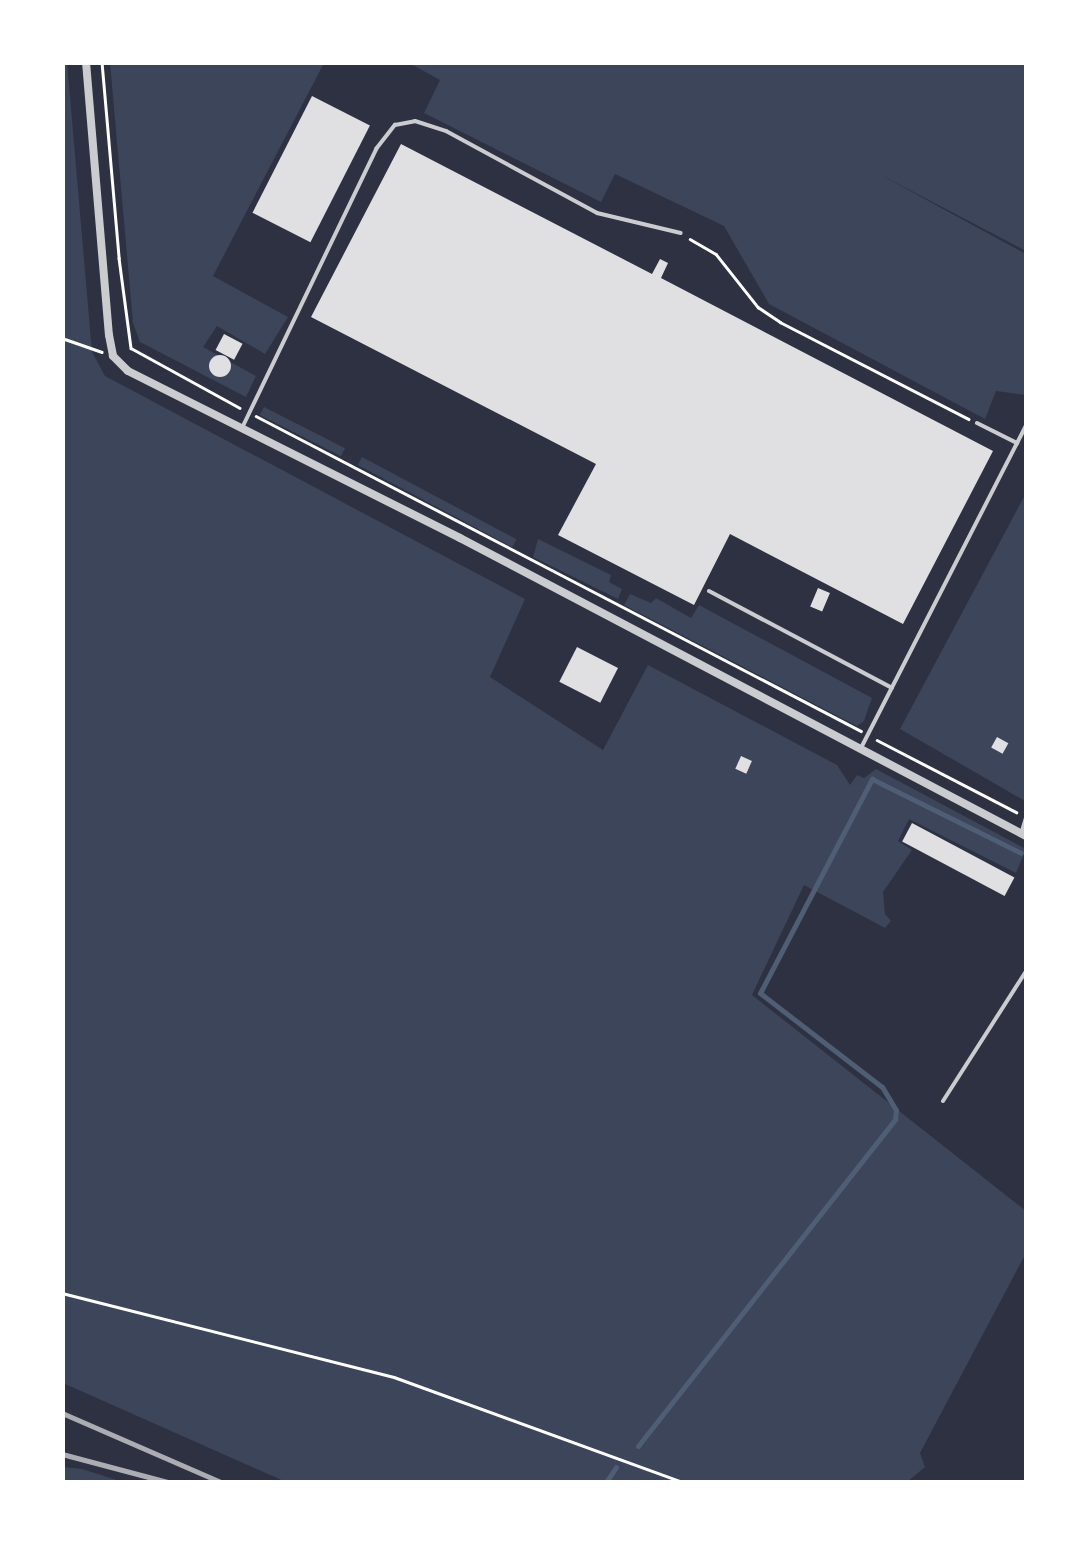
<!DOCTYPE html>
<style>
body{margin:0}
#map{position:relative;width:1089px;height:1545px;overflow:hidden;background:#2d3142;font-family:"IBM Plex Sans",sans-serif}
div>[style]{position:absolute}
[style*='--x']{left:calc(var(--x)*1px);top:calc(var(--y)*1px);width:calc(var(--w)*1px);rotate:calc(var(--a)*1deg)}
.green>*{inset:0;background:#3c4559;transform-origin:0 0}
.stream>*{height:5px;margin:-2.5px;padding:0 2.5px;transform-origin:2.5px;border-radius:2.5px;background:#4f5d75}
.building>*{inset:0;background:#e0e0e3;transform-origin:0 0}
.round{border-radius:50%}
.path>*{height:2.5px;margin:-1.25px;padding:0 1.25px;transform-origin:1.25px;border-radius:1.25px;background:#fff}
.service>*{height:4px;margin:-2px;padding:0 2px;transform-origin:2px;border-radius:2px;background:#caccd0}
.minor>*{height:8px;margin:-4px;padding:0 4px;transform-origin:4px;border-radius:4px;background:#caccd0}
.rail>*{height:5px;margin:-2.5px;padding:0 2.5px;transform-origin:2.5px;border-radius:2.5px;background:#abadb3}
span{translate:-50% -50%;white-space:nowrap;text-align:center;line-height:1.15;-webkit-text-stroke:10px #fff;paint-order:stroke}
.frame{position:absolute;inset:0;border:65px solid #fff;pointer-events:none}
</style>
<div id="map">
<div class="green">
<div style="clip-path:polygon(67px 62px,92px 352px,105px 376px,525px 599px,490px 677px,603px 750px,648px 665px,837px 765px,850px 785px,857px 775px,864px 778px,876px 769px,1026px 849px,1016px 873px,909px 819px,898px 841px,912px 850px,883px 892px,885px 914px,891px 921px,885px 928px,804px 885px,752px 995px,1026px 1211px,1026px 1253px,920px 1453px,925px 1467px,907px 1482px,286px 1482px,63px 1383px,62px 63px)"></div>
<div style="clip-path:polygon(110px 63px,324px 63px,213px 276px,288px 317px,265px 354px,217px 326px,203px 347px,256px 376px,246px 397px,140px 342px,133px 323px)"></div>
<div style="clip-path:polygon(409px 63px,1026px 63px,1026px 251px,879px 174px,1026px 254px,1026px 395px,996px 391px,985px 419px,769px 304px,724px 226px,615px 174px,601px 202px,424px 113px,440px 80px)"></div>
<div style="left:264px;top:407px;width:91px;height:9px;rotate:27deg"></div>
<div style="left:362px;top:457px;width:175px;height:9px;rotate:28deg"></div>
<div style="clip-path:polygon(1026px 493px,1026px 800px,1025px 801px,900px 729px)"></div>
<div style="clip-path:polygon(538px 539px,611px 575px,609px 582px,622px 589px,618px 599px,533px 557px)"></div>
<div style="clip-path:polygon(630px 594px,651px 603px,656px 598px,691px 618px,699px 605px,872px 698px,864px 721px,857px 726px,624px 605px)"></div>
<div style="clip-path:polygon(63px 1467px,82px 1469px,123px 1482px,63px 1482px)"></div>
</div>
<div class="stream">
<div style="--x:638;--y:1446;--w:416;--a:-51.8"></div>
<div style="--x:895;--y:1119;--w:9;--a:-84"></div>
<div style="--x:896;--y:1110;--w:27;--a:-121"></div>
<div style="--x:882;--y:1087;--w:154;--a:-142.4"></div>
<div style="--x:760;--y:993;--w:242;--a:-62.4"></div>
<div style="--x:872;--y:779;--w:166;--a:26.4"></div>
<div style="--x:606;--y:1482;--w:18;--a:-56"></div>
</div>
<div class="building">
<div style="left:312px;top:96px;width:65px;height:131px;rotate:27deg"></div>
<div style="clip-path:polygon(401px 144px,652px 274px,660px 259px,668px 263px,661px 278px,993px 451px,903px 624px,730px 534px,694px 605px,558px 535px,596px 464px,311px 317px)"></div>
<div style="left:224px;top:334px;width:21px;height:18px;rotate:28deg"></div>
<div class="round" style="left:209px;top:355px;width:22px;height:22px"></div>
<div style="left:818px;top:588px;width:13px;height:20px;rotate:23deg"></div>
<div style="left:577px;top:647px;width:46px;height:39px;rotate:27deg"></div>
<div style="left:997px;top:737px;width:13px;height:12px;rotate:29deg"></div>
<div style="left:741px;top:756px;width:12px;height:14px;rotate:24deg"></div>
<div style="left:912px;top:823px;width:116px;height:21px;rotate:28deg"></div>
</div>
<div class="path">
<div style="--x:102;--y:62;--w:197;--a:85"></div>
<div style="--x:119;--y:258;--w:91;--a:82.4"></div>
<div style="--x:131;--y:348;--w:124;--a:28.8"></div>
<div style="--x:690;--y:239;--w:30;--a:30"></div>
<div style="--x:716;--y:254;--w:68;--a:51.6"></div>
<div style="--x:758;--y:307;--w:27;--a:34"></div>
<div style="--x:780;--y:322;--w:212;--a:27.2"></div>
<div style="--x:62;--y:338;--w:42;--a:19.3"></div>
<div style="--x:256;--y:416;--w:682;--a:27.5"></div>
<div style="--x:877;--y:740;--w:157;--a:27.4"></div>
<div style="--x:62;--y:1293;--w:342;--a:14.2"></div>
<div style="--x:394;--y:1377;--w:307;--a:20"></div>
</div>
<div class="service">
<div style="--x:977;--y:423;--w:45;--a:26.6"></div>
<div style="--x:242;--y:428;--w:310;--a:-64.3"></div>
<div style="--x:376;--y:149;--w:31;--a:-52"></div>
<div style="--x:395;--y:125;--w:20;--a:-11"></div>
<div style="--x:415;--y:121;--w:33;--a:18"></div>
<div style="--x:446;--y:131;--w:172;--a:28.5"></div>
<div style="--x:597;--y:213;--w:86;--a:13.4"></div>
<div style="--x:709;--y:591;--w:207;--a:27.9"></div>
<div style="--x:862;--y:746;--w:360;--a:-62.9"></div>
<div style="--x:1021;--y:834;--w:17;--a:-73"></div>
<div style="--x:943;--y:1101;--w:154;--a:-57.4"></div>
</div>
<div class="minor">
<div style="--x:86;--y:62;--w:274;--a:85.2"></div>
<div style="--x:109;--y:335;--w:21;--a:79"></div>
<div style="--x:113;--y:356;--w:21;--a:45"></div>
<div style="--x:128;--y:371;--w:372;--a:26.7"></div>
<div style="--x:460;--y:538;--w:640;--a:27.77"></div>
</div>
<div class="rail">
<div style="--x:62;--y:1413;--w:173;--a:23.5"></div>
<div style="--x:62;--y:1454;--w:109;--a:14.9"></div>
</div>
<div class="frame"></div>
</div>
